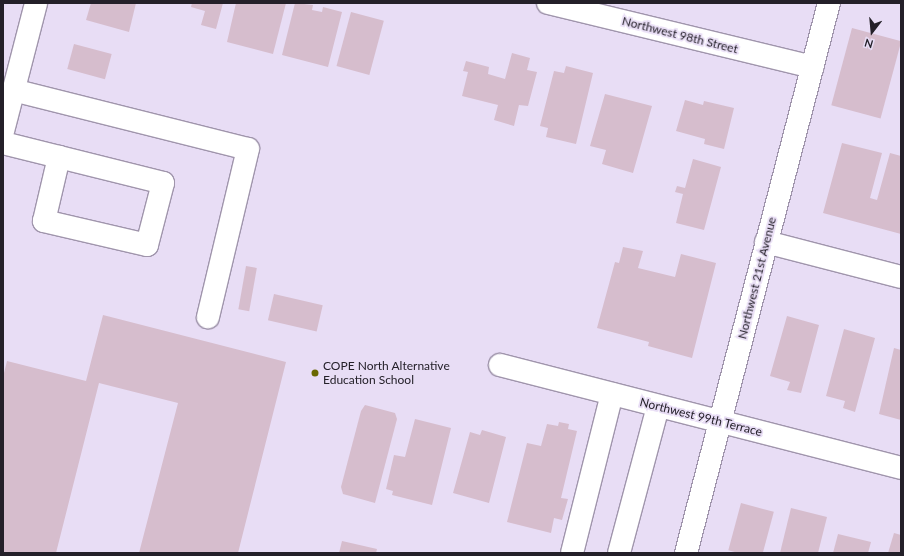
<!DOCTYPE html>
<style>
body{margin:0}
#map{position:relative;width:904px;height:556px;overflow:hidden;background:#e8ddf5;font-family:Lato,sans-serif}
div>[style]{position:absolute}
[style*='--x']{left:calc(var(--x)*1px);top:calc(var(--y)*1px);width:calc(var(--w)*1px);rotate:calc(var(--a)*1deg)}
.building>*{inset:0;background:#d6bdcd;transform-origin:0 0}
.roads{filter:drop-shadow(1px 0 #a095ac) drop-shadow(-1px 0 #a095ac) drop-shadow(0 1px #a095ac) drop-shadow(0 -1px #a095ac)}
.minor>*{height:22px;margin:-11px;padding:0 11px;transform-origin:11px;border-radius:11px;background:#fff}
.dots>*{width:11px;height:11px;translate:-50% -50%;box-sizing:border-box;border:2px solid #e8ddf5;border-radius:50%}
span{translate:-50% -50%;white-space:nowrap;text-align:center;line-height:1.15;-webkit-text-stroke:3.5px #e8ddf5;paint-order:stroke}
.street-label{font-size:12px;color:#242029}
.poi-label{font-size:12px;color:#242029}
.left{translate:0 -50%;text-align:left}
.frame{position:absolute;inset:0;border:4px solid #242029;pointer-events:none}
.north{position:absolute;left:852px;top:12px;width:40px;height:40px;-webkit-text-stroke:3px #e8ddf5;paint-order:stroke;rotate:196deg;font-size:11px;font-weight:700;line-height:16px;text-align:center;color:#242029}
.north::after{content:'';display:block;margin:auto;width:14px;height:18px;background:#242029;clip-path:polygon(50% 0,100% 100%,50% 72%,0 100%)}
</style>
<div id="map">
<div class="building">
<div style="clip-path:polygon(91px 3px,136px 3px,129px 32px,86px 20px)"></div>
<div style="clip-path:polygon(192px 3px,223px 3px,216px 29px,201px 25px,205px 11px,191px 7px)"></div>
<div style="clip-path:polygon(236px 3px,286px 3px,273px 54px,227px 42px)"></div>
<div style="clip-path:polygon(295px 3px,313px 5px,312px 10px,322px 12px,323px 7px,342px 12px,328px 67px,282px 55px)"></div>
<div style="left:351px;top:12px;width:34px;height:56px;rotate:15deg"></div>
<div style="left:852px;top:28px;width:51px;height:80px;rotate:15deg"></div>
<div style="left:74px;top:44px;width:39px;height:26px;rotate:15deg"></div>
<div style="clip-path:polygon(512px 53px,530px 58px,527px 70px,537px 72px,528px 106px,519px 105px,514px 126px,494px 120px,498px 105px,462px 96px,468px 72px,463px 71px,466px 61px,489px 67px,488px 74px,505px 79px)"></div>
<div style="clip-path:polygon(566px 66px,593px 73px,576px 144px,546px 137px,548px 128px,540px 126px,554px 71px,564px 73px)"></div>
<div style="clip-path:polygon(605px 94px,652px 106px,633px 173px,602px 164px,606px 150px,590px 146px)"></div>
<div style="clip-path:polygon(685px 100px,703px 105px,704px 101px,734px 108px,724px 149px,704px 144px,705px 139px,676px 131px)"></div>
<div style="clip-path:polygon(842px 143px,882px 153px,870px 198px,877px 200px,890px 153px,901px 156px,901px 234px,823px 213px)"></div>
<div style="clip-path:polygon(693px 159px,721px 167px,704px 230px,676px 223px,683px 194px,675px 192px,677px 186px,685px 188px)"></div>
<div style="clip-path:polygon(623px 247px,643px 251px,638px 268px,675px 277px,681px 254px,716px 263px,692px 358px,648px 346px,649px 342px,597px 328px,615px 262px,619px 263px)"></div>
<div style="left:246px;top:266px;width:11px;height:44px;rotate:10deg"></div>
<div style="left:274px;top:294px;width:50px;height:27px;rotate:13deg"></div>
<div style="clip-path:polygon(103px 315px,286px 362px,238px 553px,139px 553px,178px 403px,99px 383px,56px 553px,3px 553px,3px 377px,7px 361px,86px 381px)"></div>
<div style="clip-path:polygon(787px 316px,819px 325px,801px 393px,787px 390px,790px 382px,770px 376px)"></div>
<div style="clip-path:polygon(844px 329px,875px 338px,855px 412px,843px 408px,845px 401px,826px 396px)"></div>
<div style="clip-path:polygon(894px 348px,901px 350px,901px 420px,879px 414px)"></div>
<div style="clip-path:polygon(365px 405px,395px 413px,397px 419px,375px 503px,343px 494px,341px 487px,361px 411px)"></div>
<div style="clip-path:polygon(415px 419px,451px 428px,432px 505px,392px 495px,393px 491px,386px 489px,394px 455px,405px 457px)"></div>
<div style="clip-path:polygon(559px 422px,569px 424px,568px 429px,577px 431px,561px 498px,568px 499px,562px 520px,554px 518px,551px 533px,507px 522px,527px 443px,541px 446px,547px 424px,558px 426px)"></div>
<div style="clip-path:polygon(482px 430px,506px 437px,489px 503px,453px 493px,470px 432px,480px 435px)"></div>
<div style="left:741px;top:503px;width:34px;height:49px;rotate:15deg"></div>
<div style="clip-path:polygon(791px 508px,827px 517px,818px 553px,780px 553px)"></div>
<div style="clip-path:polygon(894px 533px,901px 535px,901px 553px,888px 553px)"></div>
<div style="clip-path:polygon(838px 534px,871px 542px,868px 553px,833px 553px)"></div>
<div style="clip-path:polygon(342px 541px,377px 549px,376px 553px,339px 553px)"></div>
</div>
<div class="roads">
<div class="minor">
<div style="--x:548;--y:3;--w:272;--a:13.6"></div>
<div style="--x:13;--y:90;--w:242;--a:14.1"></div>
<div style="--x:248;--y:149;--w:173;--a:103.4"></div>
<div style="--x:3;--y:131;--w:132;--a:-75.5"></div>
<div style="--x:3;--y:143;--w:165;--a:14"></div>
<div style="--x:163;--y:183;--w:64;--a:104.5"></div>
<div style="--x:147;--y:245;--w:106;--a:-166.9"></div>
<div style="--x:44;--y:221;--w:66;--a:-76.8"></div>
<div style="--x:766;--y:242;--w:139;--a:14.5"></div>
<div style="--x:500;--y:365;--w:414;--a:14.4"></div>
<div style="--x:572;--y:553;--w:164;--a:-75.9"></div>
<div style="--x:619;--y:553;--w:152;--a:-75.1"></div>
<div style="--x:686;--y:553;--w:568;--a:-75.43"></div>
</div>
</div>
<div class="dots">
<div style="left:315px;top:373px;background:#6a6801"></div>
</div>
<div class="street-label">
<span style="left:680px;top:35px;rotate:14deg">Northwest 98th Street</span>
<span style="left:757px;top:278px;rotate:-76deg">Northwest 21st Avenue</span>
<span style="left:701px;top:417px;rotate:14deg">Northwest 99th Terrace</span>
</div>
<div class="poi-label">
<span class="left" style="left:323px;top:373px">COPE North Alternative<br>Education School</span>
</div>
<div class="frame"></div>
<div class="north">N</div>
</div>
